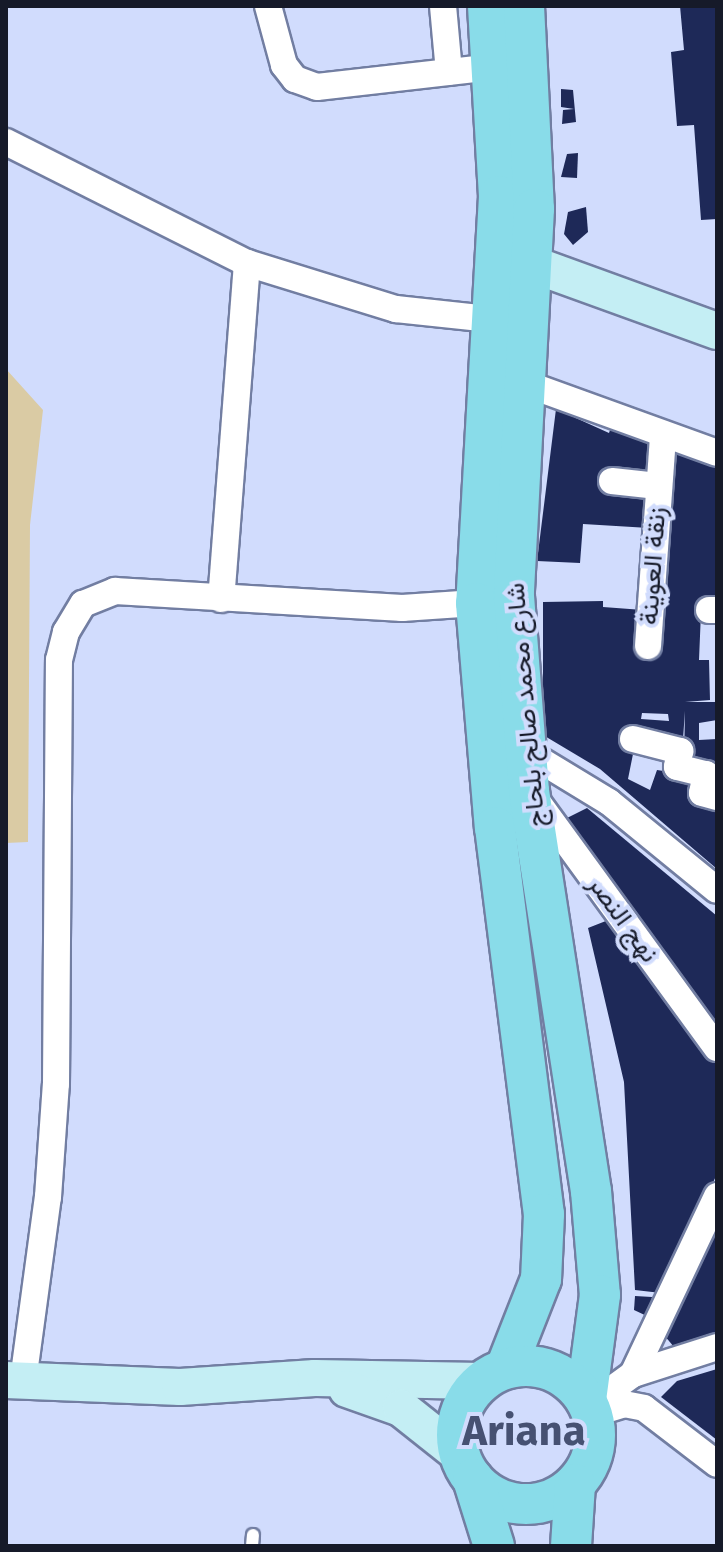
<!DOCTYPE html>
<meta charset="utf-8">
<style>
body{margin:0}
#map{position:relative;width:723px;height:1552px;overflow:hidden;background:#d1dcfd;font-family:"Fira Sans",Vazirmatn,sans-serif}
div>[style]{position:absolute}
[style*='--x']{left:calc(var(--x)*1px);top:calc(var(--y)*1px);width:calc(var(--w)*1px);rotate:calc(var(--a)*1deg)}
.green>*{inset:0;background:#dacba4}
.building>*{inset:0;background:#1e2958}
.roads{filter:drop-shadow(2px 0 #727ea2) drop-shadow(-2px 0 #727ea2) drop-shadow(0 2px #727ea2) drop-shadow(0 -2px #727ea2)}
.lane>*{height:12px;margin:-6px;padding:0 6px;transform-origin:6px;border-radius:6px;background:#fff}
.street>*{height:26px;margin:-13px;padding:0 13px;transform-origin:13px;border-radius:13px;background:#fff}
.secondary>*{height:36px;margin:-18px;padding:0 18px;transform-origin:18px;border-radius:18px;background:#c4eef4}
.primary>*{height:40px;margin:-20px;padding:0 20px;transform-origin:20px;border-radius:20px;background:#89dce9}
.primary>.ring{margin:-20px;padding:0;box-sizing:content-box;background:none;border:40px solid #89dce9;border-radius:50%}
span{translate:-50% -50%;white-space:nowrap;text-align:center;line-height:1.15;-webkit-text-stroke:8px #d1dcfd;paint-order:stroke}
.street-label{font-size:26px;color:#161a29}
.town-label{font-size:42px;color:#465172;font-weight:700}
.frame{position:absolute;inset:0;border:8px solid #161a29;pointer-events:none}
</style>
<div id="map">
<div class="green">
<div style="clip-path:polygon(6px 369px,43px 410px,30px 525px,28px 842px,6px 843px)"></div>
</div>
<div class="building">
<div style="clip-path:polygon(680px 6px,717px 6px,717px 219px,701px 220px,694px 125px,677px 126px,671px 52px,684px 50px)"></div>
<div style="clip-path:polygon(561px 89px,573px 90px,576px 122px,562px 124px,563px 110px,574px 109px,561px 107px)"></div>
<div style="clip-path:polygon(578px 153px,577px 178px,561px 177px,567px 154px)"></div>
<div style="clip-path:polygon(586px 207px,588px 232px,573px 245px,564px 234px,568px 212px)"></div>
<div style="clip-path:polygon(556px 409px,609px 433px,612px 424px,657px 439px,649px 528px,583px 524px,580px 563px,537px 561px)"></div>
<div style="clip-path:polygon(evenodd,666px 440px,717px 457px,717px 604px,701px 612px,699px 660px,709px 660px,710px 700px,685px 702px,717px 702px,717px 720px,699px 723px,699px 740px,717px 739px,717px 770px,684px 761px,685px 711px,683px 739px,671px 764px,633px 754px,628px 779px,650px 790px,657px 770px,697px 776px,717px 807px,717px 869px,600px 769px,543px 735px,543px 602px,603px 601px,603px 607px,643px 610px,666px 440px,642px 713px,668px 714px,669px 721px,641px 719px,642px 713px)"></div>
<div style="clip-path:polygon(587px 808px,717px 916px,717px 1034px,563px 820px)"></div>
<div style="clip-path:polygon(616px 917px,717px 1063px,717px 1174px,661px 1293px,635px 1290px,624px 1082px,588px 928px)"></div>
<div style="clip-path:polygon(717px 1210px,717px 1333px,674px 1347px,664px 1335px)"></div>
<div style="clip-path:polygon(635px 1296px,652px 1297px,649px 1317px,634px 1310px)"></div>
<div style="clip-path:polygon(717px 1369px,717px 1440px,661px 1397px,677px 1381px)"></div>
</div>
<div class="roads">
<div class="lane">
<div style="--x:252;--y:1546;--w:11;--a:-85"></div>
</div>
<div class="street">
<div style="--x:268;--y:6;--w:61;--a:74.8"></div>
<div style="--x:284;--y:65;--w:18;--a:52"></div>
<div style="--x:295;--y:79;--w:23;--a:20"></div>
<div style="--x:317;--y:87;--w:176;--a:-6.5"></div>
<div style="--x:443;--y:6;--w:66;--a:84.8"></div>
<div style="--x:6;--y:142;--w:270;--a:26.7"></div>
<div style="--x:247;--y:263;--w:337;--a:94.4"></div>
<div style="--x:247;--y:263;--w:156;--a:17.2"></div>
<div style="--x:396;--y:309;--w:95;--a:6.1"></div>
<div style="--x:521;--y:382;--w:208;--a:19.9"></div>
<div style="--x:612;--y:481;--w:46;--a:6.2"></div>
<div style="--x:709;--y:610;--w:8;--a:0"></div>
<div style="--x:648;--y:646;--w:212;--a:-85.9"></div>
<div style="--x:633;--y:739;--w:49;--a:14.3"></div>
<div style="--x:680;--y:751;--w:16;--a:101"></div>
<div style="--x:677;--y:767;--w:30;--a:14"></div>
<div style="--x:706;--y:774;--w:19;--a:102"></div>
<div style="--x:702;--y:793;--w:16;--a:15"></div>
<div style="--x:525;--y:751;--w:98;--a:31.3"></div>
<div style="--x:609;--y:802;--w:139;--a:39.2"></div>
<div style="--x:536;--y:800;--w:307;--a:53.9"></div>
<div style="--x:633;--y:1374;--w:197;--a:-64.7"></div>
<div style="--x:23;--y:1381;--w:186;--a:-82.3"></div>
<div style="--x:48;--y:1197;--w:113;--a:-86"></div>
<div style="--x:56;--y:1084;--w:424;--a:-89.6"></div>
<div style="--x:59;--y:660;--w:29;--a:-76"></div>
<div style="--x:66;--y:632;--w:33;--a:-59"></div>
<div style="--x:83;--y:604;--w:35;--a:-22"></div>
<div style="--x:115;--y:591;--w:288;--a:3.4"></div>
<div style="--x:402;--y:608;--w:74;--a:-3.9"></div>
<div style="--x:589;--y:1406;--w:54;--a:-36"></div>
<div style="--x:633;--y:1374;--w:88;--a:-17.8"></div>
<div style="--x:592;--y:1414;--w:34;--a:-17"></div>
<div style="--x:624;--y:1404;--w:20;--a:11"></div>
<div style="--x:644;--y:1408;--w:92;--a:37.5"></div>
</div>
<div class="secondary">
<div style="--x:529;--y:263;--w:200;--a:19.9"></div>
<div style="--x:6;--y:1380;--w:174;--a:2.3"></div>
<div style="--x:180;--y:1387;--w:135;--a:-3.8"></div>
<div style="--x:315;--y:1378;--w:167;--a:1"></div>
<div style="--x:347;--y:1389;--w:57;--a:19.4"></div>
<div style="--x:401;--y:1408;--w:75;--a:38.5"></div>
</div>
<div class="primary">
<div style="--x:488;--y:6;--w:190;--a:86.7"></div>
<div style="--x:499;--y:196;--w:408;--a:93.2"></div>
<div style="--x:476;--y:603;--w:225;--a:85.2"></div>
<div style="--x:495;--y:827;--w:390;--a:82.8"></div>
<div style="--x:544;--y:1214;--w:65;--a:92.6"></div>
<div style="--x:541;--y:1279;--w:96;--a:111.5"></div>
<div style="--x:524;--y:6;--w:203;--a:87.2"></div>
<div style="--x:534;--y:209;--w:388;--a:93"></div>
<div style="--x:514;--y:596;--w:196;--a:85.6"></div>
<div style="--x:529;--y:791;--w:405;--a:81.2"></div>
<div style="--x:591;--y:1191;--w:104;--a:85.1"></div>
<div style="--x:600;--y:1295;--w:106;--a:97.6"></div>
<div class="ring" style="left:457px;top:1366px;width:98px;height:98px"></div>
<div style="--x:473;--y:1479;--w:70;--a:72.6"></div>
<div style="--x:571;--y:1546;--w:62;--a:-86.3"></div>
</div>
</div>
<div class="street-label">
<span style="left:653px;top:566px;rotate:-86deg">زنقة العوينة</span>
<span style="left:526px;top:705px;rotate:-95deg">شارع محمد صالح بلحاج</span>
<span style="left:623px;top:919px;rotate:54deg">نهج النصر</span>
</div>
<div class="town-label">
<span style="left:524px;top:1431px">Ariana</span>
</div>
<div class="frame"></div>
</div>
